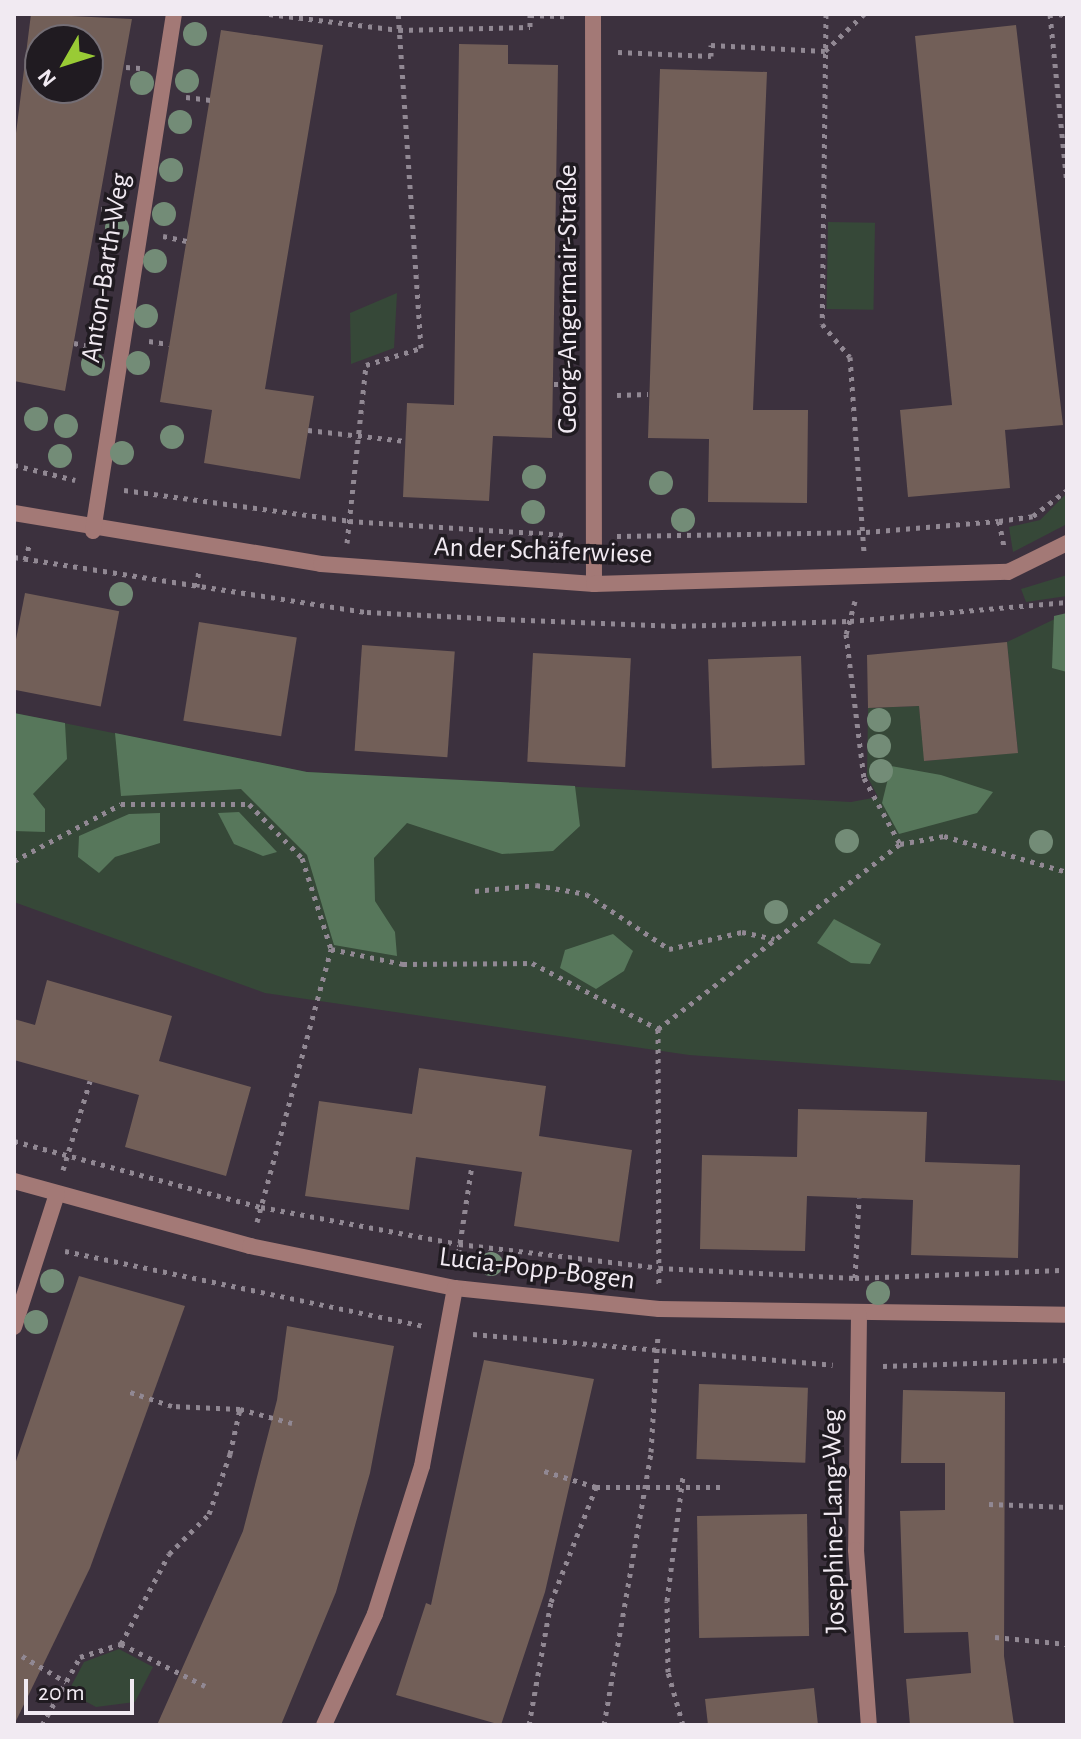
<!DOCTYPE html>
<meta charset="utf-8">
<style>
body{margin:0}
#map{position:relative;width:1081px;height:1739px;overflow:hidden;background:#3c313e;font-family:"Alegreya Sans",sans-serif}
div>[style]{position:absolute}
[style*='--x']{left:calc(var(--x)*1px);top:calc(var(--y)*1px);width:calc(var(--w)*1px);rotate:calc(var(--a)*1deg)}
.green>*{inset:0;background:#364838;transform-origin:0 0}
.forest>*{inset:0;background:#57775b}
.building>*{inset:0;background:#725f58;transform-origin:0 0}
.path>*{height:5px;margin-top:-2.5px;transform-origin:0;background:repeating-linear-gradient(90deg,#918893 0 4px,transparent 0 10px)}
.street>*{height:16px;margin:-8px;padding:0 8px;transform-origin:8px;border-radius:8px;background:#a37976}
.trees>*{width:24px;height:24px;margin:-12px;border-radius:50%;background:#738c77}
span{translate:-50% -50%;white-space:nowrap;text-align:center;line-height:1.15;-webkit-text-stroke:7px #201b21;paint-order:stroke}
.street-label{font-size:28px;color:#f1eaf2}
.frame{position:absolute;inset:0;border:16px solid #f1eaf2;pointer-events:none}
.north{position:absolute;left:24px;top:24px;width:80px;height:80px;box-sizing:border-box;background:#201b21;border:2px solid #746e75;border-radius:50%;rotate:231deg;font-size:22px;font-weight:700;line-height:32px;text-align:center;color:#f1eaf2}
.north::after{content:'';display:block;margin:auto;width:28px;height:36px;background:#99cb35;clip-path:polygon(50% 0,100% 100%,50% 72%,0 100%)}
.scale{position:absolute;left:24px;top:1679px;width:110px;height:36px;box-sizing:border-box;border:4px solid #f1eaf2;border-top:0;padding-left:10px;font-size:24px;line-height:28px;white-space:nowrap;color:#f1eaf2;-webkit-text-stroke:6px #201b21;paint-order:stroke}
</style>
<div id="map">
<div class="green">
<div style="left:828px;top:222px;width:47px;height:87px;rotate:1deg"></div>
<div style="clip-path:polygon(397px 293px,394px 348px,351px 364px,350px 313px)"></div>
<div style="clip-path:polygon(1067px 493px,1067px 524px,1013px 552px,1009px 527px,1040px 520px)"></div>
<div style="clip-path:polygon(1067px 575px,1067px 596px,1026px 602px,1021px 589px)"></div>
<div style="clip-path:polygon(1067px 613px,1067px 1081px,689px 1055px,265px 993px,14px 902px,14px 713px,307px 772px,851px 802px,878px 797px,867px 776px,868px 708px,919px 706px,925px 761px,1018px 752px,1007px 642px)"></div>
<div style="clip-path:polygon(119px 1649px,153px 1667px,135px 1702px,96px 1707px,68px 1692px,84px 1662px)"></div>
</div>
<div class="forest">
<div style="clip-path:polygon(1067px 613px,1067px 672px,1052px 668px,1054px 616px)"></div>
<div style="clip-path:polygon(14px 713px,65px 723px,67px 759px,33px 794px,45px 809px,45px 832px,14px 831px)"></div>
<div style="clip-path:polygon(115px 733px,307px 772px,575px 786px,580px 826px,553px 851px,502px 854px,407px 823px,374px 858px,375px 901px,395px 932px,397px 956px,334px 945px,307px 855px,241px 789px,121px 796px)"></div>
<div style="clip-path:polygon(891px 766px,941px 775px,993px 792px,977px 813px,899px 834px,882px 803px)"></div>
<div style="clip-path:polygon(239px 812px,277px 852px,263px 856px,234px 844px,218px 813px)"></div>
<div style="clip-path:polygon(160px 813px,160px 843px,115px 857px,99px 873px,78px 857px,79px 836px,129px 814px)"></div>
<div style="clip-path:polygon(834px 919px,881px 944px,870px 964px,851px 963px,817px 943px)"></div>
<div style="clip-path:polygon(613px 934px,633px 951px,624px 971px,596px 989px,560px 968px,565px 950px)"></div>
</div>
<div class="building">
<div style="clip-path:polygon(evenodd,31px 14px,132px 19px,65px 391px,14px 381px,14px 149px,31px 14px,40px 40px,88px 40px,88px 88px,40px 88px,40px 40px)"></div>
<div style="clip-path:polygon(1016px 25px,1063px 425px,1005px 430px,1010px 488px,908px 497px,900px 410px,952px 405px,915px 36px)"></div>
<div style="clip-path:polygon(221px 30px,323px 45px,265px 389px,314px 396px,300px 479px,204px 463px,212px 410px,160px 402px)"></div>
<div style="clip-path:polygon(459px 44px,508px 45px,508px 64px,558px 65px,552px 438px,493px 436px,489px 501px,403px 497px,407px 403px,454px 405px)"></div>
<div style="clip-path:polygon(660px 69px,767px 72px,753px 410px,808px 410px,807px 503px,708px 502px,709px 439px,648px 438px)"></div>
<div style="left:25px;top:593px;width:96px;height:97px;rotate:11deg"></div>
<div style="left:199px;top:622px;width:99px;height:100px;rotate:9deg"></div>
<div style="clip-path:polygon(1007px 642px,1018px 753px,924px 761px,919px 706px,868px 708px,867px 655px)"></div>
<div style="left:362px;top:645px;width:93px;height:106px;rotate:4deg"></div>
<div style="left:533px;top:653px;width:98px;height:109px;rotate:3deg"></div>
<div style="left:801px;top:656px;width:109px;height:93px;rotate:88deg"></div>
<div style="clip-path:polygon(47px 980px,172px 1016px,159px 1061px,251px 1087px,226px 1176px,125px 1147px,139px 1095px,14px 1060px,14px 1019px,35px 1025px)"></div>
<div style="clip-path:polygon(419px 1068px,546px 1086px,539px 1136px,632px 1150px,619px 1242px,514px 1226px,522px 1172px,416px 1157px,409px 1210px,305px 1196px,319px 1101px,412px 1114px)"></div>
<div style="clip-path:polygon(798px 1109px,927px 1112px,925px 1162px,1020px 1165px,1018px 1258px,911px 1255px,913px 1200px,807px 1196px,805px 1251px,700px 1249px,702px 1155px,797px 1157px)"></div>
<div style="clip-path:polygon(79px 1276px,185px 1306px,90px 1568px,14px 1725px,14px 1467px)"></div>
<div style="clip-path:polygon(287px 1326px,394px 1346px,370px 1473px,336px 1592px,281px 1725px,157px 1725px,243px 1531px,277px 1400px)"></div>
<div style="clip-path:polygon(484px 1360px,594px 1379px,545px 1592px,501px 1725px,396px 1695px,426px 1603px,431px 1605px)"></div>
<div style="left:699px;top:1384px;width:109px;height:75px;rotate:2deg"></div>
<div style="clip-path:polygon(903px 1390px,1005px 1392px,1004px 1656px,1014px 1725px,910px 1725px,906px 1679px,971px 1673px,968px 1632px,904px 1633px,900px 1511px,945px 1510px,945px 1463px,901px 1463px)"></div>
<div style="left:807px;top:1514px;width:122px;height:110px;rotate:89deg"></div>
<div style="clip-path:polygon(814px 1688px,818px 1725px,708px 1725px,705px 1699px)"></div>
</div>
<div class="path">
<div style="--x:269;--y:14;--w:131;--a:7"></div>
<div style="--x:399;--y:30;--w:131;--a:-1.3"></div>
<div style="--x:530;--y:27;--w:12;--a:-90"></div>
<div style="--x:530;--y:15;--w:37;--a:2"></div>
<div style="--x:826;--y:14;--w:310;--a:90.7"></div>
<div style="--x:822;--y:324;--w:43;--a:49.7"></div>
<div style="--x:850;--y:357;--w:196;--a:85.9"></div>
<div style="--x:1050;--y:14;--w:170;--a:84.3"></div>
<div style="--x:1059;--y:14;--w:8;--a:14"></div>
<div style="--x:618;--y:52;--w:93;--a:2.5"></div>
<div style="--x:711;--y:56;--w:11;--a:-90"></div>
<div style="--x:711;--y:45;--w:114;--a:3"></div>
<div style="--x:825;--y:51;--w:54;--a:-43.5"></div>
<div style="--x:126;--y:67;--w:14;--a:4"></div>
<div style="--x:186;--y:97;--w:25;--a:7"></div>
<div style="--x:101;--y:209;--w:15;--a:8"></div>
<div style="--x:163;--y:236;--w:29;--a:12"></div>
<div style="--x:149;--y:341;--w:20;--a:9"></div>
<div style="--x:74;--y:343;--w:25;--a:12"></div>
<div style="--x:554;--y:384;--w:15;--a:0"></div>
<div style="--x:617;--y:395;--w:31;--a:-2"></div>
<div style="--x:308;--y:430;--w:98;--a:6.5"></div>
<div style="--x:14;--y:465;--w:63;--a:13.8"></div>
<div style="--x:124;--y:490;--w:227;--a:7.8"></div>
<div style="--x:349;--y:521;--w:218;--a:3.7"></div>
<div style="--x:999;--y:521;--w:25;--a:79"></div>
<div style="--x:617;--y:536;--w:249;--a:-0.9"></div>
<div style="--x:866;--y:532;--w:133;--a:-4.7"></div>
<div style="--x:999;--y:521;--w:34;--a:-8"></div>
<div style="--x:1033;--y:516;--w:43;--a:-37.4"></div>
<div style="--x:347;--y:543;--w:179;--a:-83.9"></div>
<div style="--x:366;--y:365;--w:58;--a:-17.2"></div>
<div style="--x:421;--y:348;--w:335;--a:-93.9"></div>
<div style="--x:14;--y:557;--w:357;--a:8.9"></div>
<div style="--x:367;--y:612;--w:134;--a:3"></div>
<div style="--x:501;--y:619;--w:171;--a:2.3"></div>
<div style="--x:672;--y:626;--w:178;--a:-1.6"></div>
<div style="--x:850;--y:621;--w:218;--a:-5"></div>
<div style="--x:25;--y:560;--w:19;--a:-74"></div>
<div style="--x:197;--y:587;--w:19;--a:-84"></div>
<div style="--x:855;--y:601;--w:34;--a:105"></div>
<div style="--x:846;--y:634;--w:145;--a:82.9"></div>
<div style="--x:864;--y:778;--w:75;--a:61.4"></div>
<div style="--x:14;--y:861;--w:121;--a:-28"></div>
<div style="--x:121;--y:804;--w:128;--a:0"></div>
<div style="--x:249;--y:804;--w:76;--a:45.5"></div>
<div style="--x:302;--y:858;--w:96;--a:72.3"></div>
<div style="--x:331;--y:949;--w:74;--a:11.8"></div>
<div style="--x:403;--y:964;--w:129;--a:-0.4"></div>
<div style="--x:532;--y:963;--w:142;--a:27.6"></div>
<div style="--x:658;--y:1029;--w:305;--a:-37.4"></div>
<div style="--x:900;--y:844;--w:45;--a:-10.3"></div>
<div style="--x:944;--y:836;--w:128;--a:16.3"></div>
<div style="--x:475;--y:891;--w:61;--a:-5.6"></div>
<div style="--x:536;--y:885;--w:51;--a:10.2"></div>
<div style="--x:586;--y:894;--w:100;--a:33.5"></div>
<div style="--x:669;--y:949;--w:75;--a:-13.1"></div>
<div style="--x:742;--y:932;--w:33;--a:12"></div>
<div style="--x:658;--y:1029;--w:255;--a:89.8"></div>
<div style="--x:14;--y:1141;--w:256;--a:15"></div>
<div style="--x:261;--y:1207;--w:201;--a:10.6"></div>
<div style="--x:459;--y:1244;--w:201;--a:6.8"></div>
<div style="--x:659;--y:1268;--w:196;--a:2.9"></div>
<div style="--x:855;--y:1278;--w:212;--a:-2.2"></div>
<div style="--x:63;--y:1170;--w:93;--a:-73.1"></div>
<div style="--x:257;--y:1222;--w:283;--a:-74.8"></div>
<div style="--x:65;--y:1251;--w:366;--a:11.8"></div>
<div style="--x:457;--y:1263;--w:99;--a:-81.3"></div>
<div style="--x:855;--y:1278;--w:80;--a:-87.1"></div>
<div style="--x:473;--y:1334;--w:361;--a:4.9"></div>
<div style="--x:883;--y:1366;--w:184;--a:-1.9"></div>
<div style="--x:240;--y:1409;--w:54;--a:15.1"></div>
<div style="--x:596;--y:1487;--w:124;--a:0"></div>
<div style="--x:989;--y:1504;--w:78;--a:2.2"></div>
<div style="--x:995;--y:1637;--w:72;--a:5.6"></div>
<div style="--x:121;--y:1644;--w:94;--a:26.6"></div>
<div style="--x:22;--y:1656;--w:51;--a:30.6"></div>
<div style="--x:42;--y:1725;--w:78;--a:-60.8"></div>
<div style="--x:80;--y:1657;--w:43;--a:-17.6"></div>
<div style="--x:121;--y:1644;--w:102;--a:-61.9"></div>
<div style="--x:169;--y:1554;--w:57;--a:-45"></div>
<div style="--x:209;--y:1514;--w:64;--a:-70.7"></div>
<div style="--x:230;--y:1454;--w:46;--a:-77.5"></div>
<div style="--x:240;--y:1409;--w:68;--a:-177.5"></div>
<div style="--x:172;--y:1406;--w:47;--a:-161.6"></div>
<div style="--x:529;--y:1725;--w:125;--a:-79.9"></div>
<div style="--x:551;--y:1602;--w:123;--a:-68.6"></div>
<div style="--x:596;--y:1487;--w:58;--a:-162.8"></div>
<div style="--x:604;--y:1725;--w:277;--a:-80.2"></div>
<div style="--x:651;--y:1452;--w:118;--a:-86.6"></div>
<div style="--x:683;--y:1725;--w:55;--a:-105.8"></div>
<div style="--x:668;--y:1672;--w:71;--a:-90.8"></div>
<div style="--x:667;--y:1601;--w:126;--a:-82.7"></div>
</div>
<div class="street">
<div style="--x:593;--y:14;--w:570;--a:89.9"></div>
<div style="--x:14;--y:513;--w:311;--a:9.4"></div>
<div style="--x:321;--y:564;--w:274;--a:4.2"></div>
<div style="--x:594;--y:584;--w:414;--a:-1.7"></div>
<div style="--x:1008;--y:572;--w:66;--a:-26.2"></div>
<div style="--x:93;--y:531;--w:523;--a:-81.1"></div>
<div style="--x:14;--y:1181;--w:245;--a:15.4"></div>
<div style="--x:250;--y:1246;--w:209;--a:11.6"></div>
<div style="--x:455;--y:1288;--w:205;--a:5.9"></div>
<div style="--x:659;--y:1309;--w:408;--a:0.8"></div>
<div style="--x:859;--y:1315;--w:235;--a:90.7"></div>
<div style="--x:856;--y:1550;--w:175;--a:85.8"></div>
<div style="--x:14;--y:1327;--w:140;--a:-72.1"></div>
<div style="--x:324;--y:1725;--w:122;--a:-65.3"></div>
<div style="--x:375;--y:1614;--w:155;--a:-72.4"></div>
<div style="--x:422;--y:1466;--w:181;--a:-79.5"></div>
</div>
<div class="trees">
<div style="left:195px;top:34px"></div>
<div style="left:187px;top:81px"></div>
<div style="left:142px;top:83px"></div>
<div style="left:180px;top:122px"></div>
<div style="left:171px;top:170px"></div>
<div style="left:164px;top:214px"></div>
<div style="left:117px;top:228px"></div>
<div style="left:155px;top:261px"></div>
<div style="left:146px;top:316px"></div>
<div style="left:138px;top:363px"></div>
<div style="left:93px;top:364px"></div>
<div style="left:36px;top:419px"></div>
<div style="left:66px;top:426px"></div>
<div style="left:172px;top:437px"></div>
<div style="left:122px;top:453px"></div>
<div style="left:60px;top:456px"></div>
<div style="left:534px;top:477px"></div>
<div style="left:661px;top:483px"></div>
<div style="left:533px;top:512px"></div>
<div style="left:683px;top:520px"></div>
<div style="left:121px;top:594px"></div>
<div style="left:879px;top:720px"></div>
<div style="left:879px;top:746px"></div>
<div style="left:881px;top:771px"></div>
<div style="left:847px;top:841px"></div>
<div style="left:1041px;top:842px"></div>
<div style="left:776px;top:912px"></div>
<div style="left:491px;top:1264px"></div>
<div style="left:52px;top:1281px"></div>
<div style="left:878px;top:1293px"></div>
<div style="left:36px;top:1322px"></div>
</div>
<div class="street-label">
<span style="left:106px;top:268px;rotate:-81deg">Anton-Barth-Weg</span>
<span style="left:568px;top:299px;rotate:-90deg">Georg-Angermair-Straße</span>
<span style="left:543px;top:551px;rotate:2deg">An der Schäferwiese</span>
<span style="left:537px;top:1269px;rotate:7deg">Lucia-Popp-Bogen</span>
<span style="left:834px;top:1521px;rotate:-91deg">Josephine-Lang-Weg</span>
</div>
<div class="frame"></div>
<div class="north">N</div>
<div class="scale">20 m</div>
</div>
